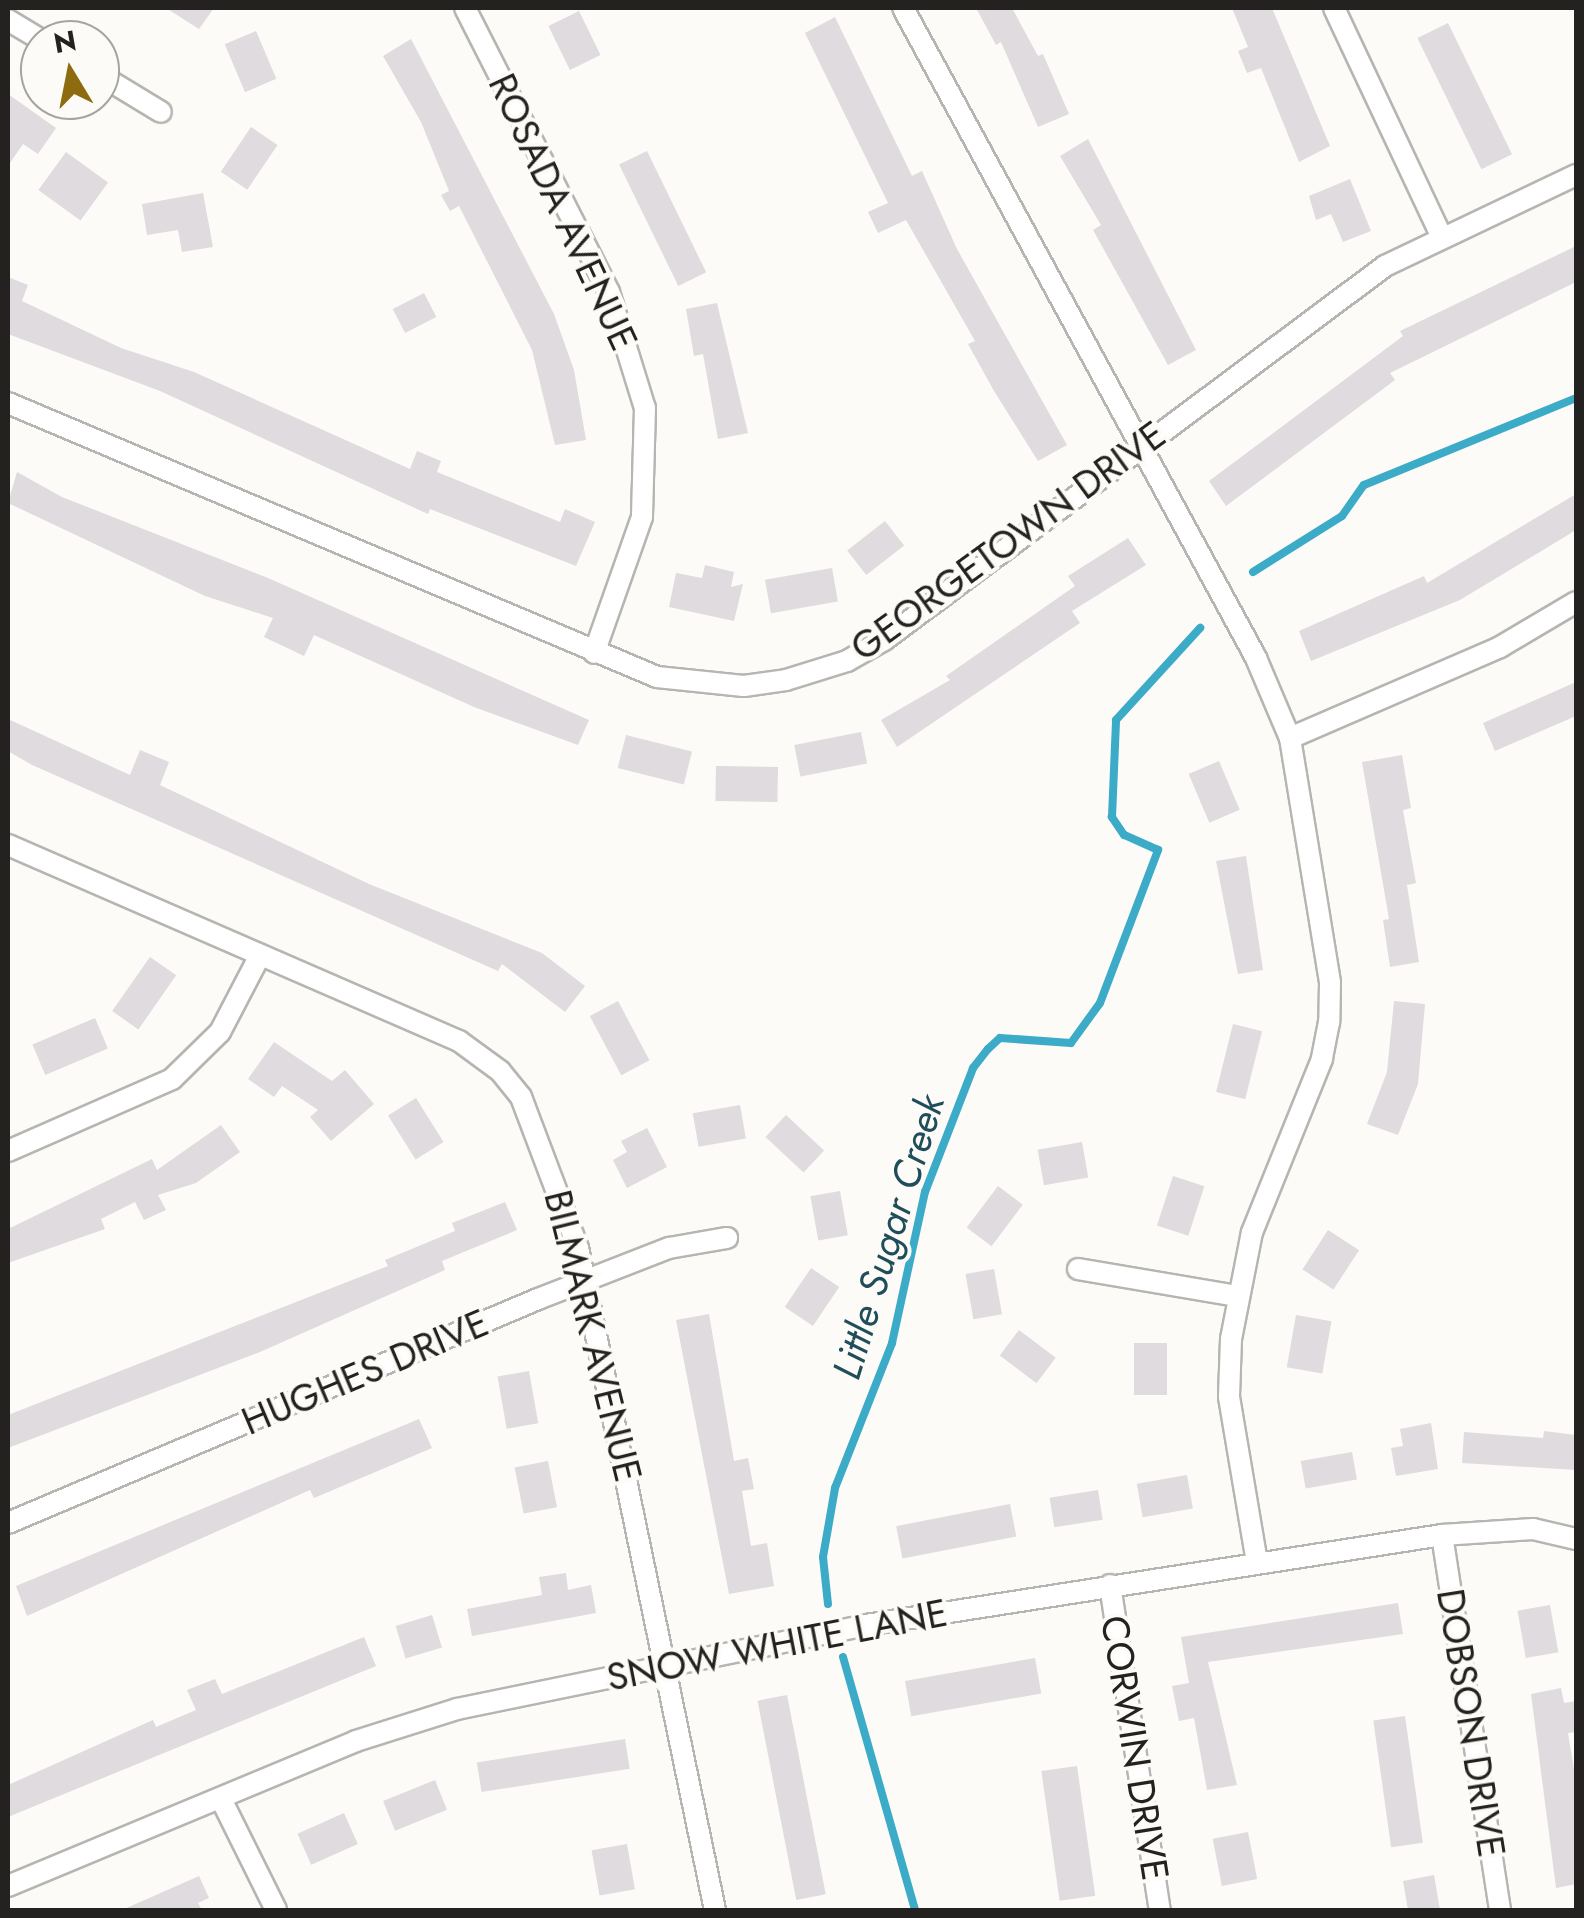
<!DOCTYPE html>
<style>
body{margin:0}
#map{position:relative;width:1584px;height:1918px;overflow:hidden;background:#fdfbf7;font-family:Jost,sans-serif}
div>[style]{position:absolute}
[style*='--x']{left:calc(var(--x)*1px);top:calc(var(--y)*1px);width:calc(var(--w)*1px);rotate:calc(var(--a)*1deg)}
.stream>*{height:8px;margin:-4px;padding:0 4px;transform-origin:4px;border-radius:4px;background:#3babc7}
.building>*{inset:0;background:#dfdbdf;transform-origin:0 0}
.roads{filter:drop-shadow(2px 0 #b7b5b1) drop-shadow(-2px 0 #b7b5b1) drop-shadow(0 2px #b7b5b1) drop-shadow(0 -2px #b7b5b1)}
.minor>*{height:20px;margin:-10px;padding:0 10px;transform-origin:10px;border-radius:10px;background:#fff}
span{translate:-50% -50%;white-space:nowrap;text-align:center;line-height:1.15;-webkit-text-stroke:8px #fdfbf7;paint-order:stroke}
.street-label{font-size:38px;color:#232220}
.water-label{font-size:40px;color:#1f4e5a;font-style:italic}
.frame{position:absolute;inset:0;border:10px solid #232220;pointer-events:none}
.north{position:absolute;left:20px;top:20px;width:100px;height:100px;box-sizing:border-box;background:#fdfbf7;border:2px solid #a6a4a1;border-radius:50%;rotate:350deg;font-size:28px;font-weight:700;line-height:40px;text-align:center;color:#232220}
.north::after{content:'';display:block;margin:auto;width:35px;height:45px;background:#8c6c0e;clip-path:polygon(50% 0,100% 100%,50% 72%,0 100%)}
</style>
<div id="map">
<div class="stream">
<div style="--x:1253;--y:572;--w:105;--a:-32.2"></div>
<div style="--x:1342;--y:516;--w:38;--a:-55"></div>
<div style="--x:1364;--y:485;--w:229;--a:-22.3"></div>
<div style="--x:828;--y:1604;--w:47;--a:-96.1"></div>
<div style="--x:823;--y:1557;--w:70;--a:-80.1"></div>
<div style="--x:835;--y:1488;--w:156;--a:-68.5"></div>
<div style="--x:892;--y:1343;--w:155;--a:-77.7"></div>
<div style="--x:925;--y:1192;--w:133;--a:-68.8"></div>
<div style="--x:973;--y:1068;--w:24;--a:-52"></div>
<div style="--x:988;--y:1049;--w:16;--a:-43"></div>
<div style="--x:1000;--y:1038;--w:71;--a:4"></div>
<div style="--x:1071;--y:1043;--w:49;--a:-54.1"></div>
<div style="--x:1100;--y:1003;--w:164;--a:-69.2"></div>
<div style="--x:1158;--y:850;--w:37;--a:-156"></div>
<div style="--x:1124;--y:835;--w:22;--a:-124"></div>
<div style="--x:1112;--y:817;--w:97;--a:-87.6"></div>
<div style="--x:1116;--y:720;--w:125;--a:-47.6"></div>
<div style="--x:843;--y:1657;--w:263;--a:74.1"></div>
</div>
<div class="building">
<div style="clip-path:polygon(166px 8px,214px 8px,199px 29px)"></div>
<div style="clip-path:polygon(976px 8px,1012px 8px,1038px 56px,1043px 54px,1069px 114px,1038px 127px,1001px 42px,996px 45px)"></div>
<div style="clip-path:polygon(1232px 8px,1272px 8px,1330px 146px,1299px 162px,1261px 68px,1247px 73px,1238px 51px,1248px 47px)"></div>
<div style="left:579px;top:11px;width:49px;height:34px;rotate:64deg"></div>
<div style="clip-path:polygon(835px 17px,912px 176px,922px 171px,957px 249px,1067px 445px,1038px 461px,994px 391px,968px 344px,975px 341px,906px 220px,878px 233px,868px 212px,888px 203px,805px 33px)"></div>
<div style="left:1448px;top:23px;width:146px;height:34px;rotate:64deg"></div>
<div style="left:256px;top:31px;width:52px;height:34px;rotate:67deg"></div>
<div style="clip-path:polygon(411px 39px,554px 314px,574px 370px,586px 440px,555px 445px,532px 350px,459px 206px,450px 211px,441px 195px,449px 191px,421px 122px,383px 56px)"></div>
<div style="clip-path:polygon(8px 94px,56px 128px,38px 154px,23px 144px,8px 166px)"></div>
<div style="left:251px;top:127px;width:32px;height:54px;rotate:34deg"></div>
<div style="clip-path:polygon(1088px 139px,1196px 350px,1168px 365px,1093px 230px,1101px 225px,1060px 156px)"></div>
<div style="left:647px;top:151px;width:135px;height:31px;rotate:64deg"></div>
<div style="left:66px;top:152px;width:52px;height:47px;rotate:36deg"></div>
<div style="clip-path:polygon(1350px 179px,1371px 231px,1343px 242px,1331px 214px,1316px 220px,1309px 196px)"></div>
<div style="clip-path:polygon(203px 193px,213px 247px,182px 252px,178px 230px,147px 235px,142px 204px)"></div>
<div style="clip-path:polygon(1576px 246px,1576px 282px,1390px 373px,1395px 380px,1226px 506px,1209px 481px,1403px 336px,1400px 331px)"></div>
<div style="clip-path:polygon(8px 277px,28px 285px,22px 301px,121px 348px,194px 372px,410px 469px,417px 451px,441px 461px,437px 472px,560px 522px,565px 509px,595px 522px,576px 566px,430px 509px,428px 514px,160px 391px,8px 334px)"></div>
<div style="left:424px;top:293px;width:27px;height:35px;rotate:63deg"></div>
<div style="clip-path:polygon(717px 303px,748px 433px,718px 439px,703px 354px,694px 356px,686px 309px)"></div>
<div style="clip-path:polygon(17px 472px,62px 497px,268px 578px,589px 720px,578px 745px,474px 707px,314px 635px,304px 656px,264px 637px,273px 618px,205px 596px,8px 503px)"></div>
<div style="clip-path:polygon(1576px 494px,1576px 530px,1460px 600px,1311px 661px,1299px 631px,1424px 576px,1427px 583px)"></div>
<div style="left:885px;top:521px;width:31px;height:48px;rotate:52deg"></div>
<div style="clip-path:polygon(1128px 538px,1146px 565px,1072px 611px,1080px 623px,897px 747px,881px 720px,950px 680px,946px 676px,1075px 586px,1068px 576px)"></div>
<div style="clip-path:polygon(705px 565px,734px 572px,731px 587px,743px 584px,734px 621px,669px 607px,676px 573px,702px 578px)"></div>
<div style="left:832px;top:568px;width:34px;height:68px;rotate:80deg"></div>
<div style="clip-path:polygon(1576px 682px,1576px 716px,1495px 751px,1483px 723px)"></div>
<div style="clip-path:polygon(8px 719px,130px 775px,140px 750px,169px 762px,160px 785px,369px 884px,542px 953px,585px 986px,565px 1012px,502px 964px,498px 971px,32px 765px,8px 751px)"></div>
<div style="left:861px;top:732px;width:32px;height:68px;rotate:79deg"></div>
<div style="left:626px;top:735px;width:68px;height:34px;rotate:14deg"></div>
<div style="clip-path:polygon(1402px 755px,1411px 808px,1403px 810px,1416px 883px,1407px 885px,1419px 962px,1390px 967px,1383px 920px,1389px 919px,1362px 762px)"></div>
<div style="left:1219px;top:761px;width:53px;height:33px;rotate:67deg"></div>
<div style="left:716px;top:766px;width:62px;height:35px;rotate:1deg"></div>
<div style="clip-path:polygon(1246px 856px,1263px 970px,1238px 974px,1216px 861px)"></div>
<div style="left:150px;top:957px;width:32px;height:66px;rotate:35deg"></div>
<div style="left:618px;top:1001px;width:67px;height:32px;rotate:62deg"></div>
<div style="clip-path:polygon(1394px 1001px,1425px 1004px,1418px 1084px,1398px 1135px,1367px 1124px,1387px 1072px)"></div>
<div style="left:95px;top:1018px;width:33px;height:68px;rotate:67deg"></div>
<div style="left:1233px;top:1024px;width:30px;height:70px;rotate:14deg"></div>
<div style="clip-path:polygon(274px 1042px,332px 1081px,345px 1070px,374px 1104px,331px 1141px,310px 1117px,318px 1110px,282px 1086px,274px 1097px,248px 1079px)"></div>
<div style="left:416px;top:1098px;width:52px;height:33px;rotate:58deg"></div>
<div style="left:740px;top:1105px;width:34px;height:48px;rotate:80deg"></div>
<div style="left:786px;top:1115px;width:52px;height:30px;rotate:43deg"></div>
<div style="clip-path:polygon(221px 1125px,240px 1152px,196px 1183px,158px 1195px,166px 1210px,144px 1220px,135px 1202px,101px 1219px,105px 1229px,8px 1263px,8px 1229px,152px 1159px,157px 1170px)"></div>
<div style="clip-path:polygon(647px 1128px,667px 1167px,627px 1188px,613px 1160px,627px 1152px,621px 1141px)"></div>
<div style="left:1082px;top:1142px;width:36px;height:45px;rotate:80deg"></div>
<div style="left:1173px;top:1176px;width:33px;height:52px;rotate:18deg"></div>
<div style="left:998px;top:1186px;width:31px;height:52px;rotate:37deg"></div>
<div style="left:840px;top:1191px;width:45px;height:30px;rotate:80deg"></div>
<div style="clip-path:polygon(505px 1202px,517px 1230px,442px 1261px,445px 1270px,260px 1352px,8px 1448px,8px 1415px,388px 1266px,385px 1260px,455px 1231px,452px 1223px)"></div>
<div style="left:1328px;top:1230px;width:37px;height:47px;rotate:33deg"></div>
<div style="left:811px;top:1268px;width:34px;height:47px;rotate:34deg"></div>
<div style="left:994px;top:1269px;width:46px;height:29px;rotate:80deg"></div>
<div style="clip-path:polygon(709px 1314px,734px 1461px,748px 1458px,754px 1489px,742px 1491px,751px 1546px,767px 1543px,774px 1586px,729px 1594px,676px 1320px)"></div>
<div style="left:1296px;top:1315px;width:36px;height:53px;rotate:10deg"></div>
<div style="left:1019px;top:1330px;width:46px;height:32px;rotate:37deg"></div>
<div style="left:1134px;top:1343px;width:33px;height:52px"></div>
<div style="left:529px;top:1371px;width:53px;height:32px;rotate:80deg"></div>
<div style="clip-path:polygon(419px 1419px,432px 1448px,314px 1498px,310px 1490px,27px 1616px,16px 1586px)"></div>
<div style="clip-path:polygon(1431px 1423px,1438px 1469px,1396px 1476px,1391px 1448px,1403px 1446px,1400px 1429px)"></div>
<div style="clip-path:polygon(1544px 1431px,1576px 1435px,1576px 1470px,1462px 1463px,1464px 1432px,1543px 1438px)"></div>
<div style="left:1352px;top:1452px;width:28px;height:52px;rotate:80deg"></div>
<div style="left:548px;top:1461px;width:47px;height:34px;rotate:79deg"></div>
<div style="left:1187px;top:1475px;width:34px;height:51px;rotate:80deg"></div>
<div style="left:1098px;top:1490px;width:30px;height:49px;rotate:81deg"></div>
<div style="left:1010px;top:1504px;width:33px;height:116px;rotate:79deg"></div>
<div style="clip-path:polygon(566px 1573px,568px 1590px,591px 1585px,596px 1613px,472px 1636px,467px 1609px,542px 1595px,539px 1577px)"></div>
<div style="clip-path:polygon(1398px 1603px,1403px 1634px,1208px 1662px,1237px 1785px,1207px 1790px,1194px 1718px,1179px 1721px,1172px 1686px,1189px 1683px,1181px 1637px)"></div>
<div style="left:1550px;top:1605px;width:48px;height:33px;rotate:80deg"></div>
<div style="left:432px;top:1615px;width:34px;height:38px;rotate:73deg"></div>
<div style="clip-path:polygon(364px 1637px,376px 1666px,8px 1817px,8px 1785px,153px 1720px,156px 1727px,196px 1710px,187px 1690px,215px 1679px,222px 1694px)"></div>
<div style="left:1035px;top:1658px;width:36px;height:132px;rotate:80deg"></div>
<div style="clip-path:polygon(1561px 1688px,1564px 1703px,1576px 1701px,1576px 1732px,1568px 1733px,1576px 1781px,1576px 1884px,1556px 1888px,1531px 1694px)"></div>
<div style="left:787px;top:1695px;width:203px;height:30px;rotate:79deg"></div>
<div style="left:1405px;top:1716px;width:128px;height:32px;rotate:82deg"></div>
<div style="left:625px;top:1739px;width:30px;height:150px;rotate:81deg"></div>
<div style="left:1077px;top:1766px;width:131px;height:36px;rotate:82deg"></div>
<div style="left:435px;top:1780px;width:32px;height:56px;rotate:68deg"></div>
<div style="left:344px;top:1813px;width:34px;height:51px;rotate:66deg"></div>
<div style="left:1248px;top:1832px;width:48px;height:36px;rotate:79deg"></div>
<div style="left:627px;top:1844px;width:46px;height:36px;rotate:80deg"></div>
<div style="clip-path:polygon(1434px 1875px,1440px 1910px,1408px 1910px,1403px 1881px)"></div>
<div style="clip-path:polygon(199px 1876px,209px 1898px,198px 1903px,202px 1910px,122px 1910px)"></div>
</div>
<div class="roads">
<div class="minor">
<div style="--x:465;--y:8;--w:318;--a:63.1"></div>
<div style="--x:609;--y:292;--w:121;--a:72.8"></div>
<div style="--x:645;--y:408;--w:109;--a:91.6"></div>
<div style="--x:642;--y:517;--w:144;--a:109.4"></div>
<div style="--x:903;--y:8;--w:740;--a:61.49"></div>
<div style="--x:1256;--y:658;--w:87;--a:67"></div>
<div style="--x:1290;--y:738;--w:248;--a:80.7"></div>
<div style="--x:1330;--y:983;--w:39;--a:91"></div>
<div style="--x:1329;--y:1022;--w:38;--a:101"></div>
<div style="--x:1322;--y:1059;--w:187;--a:112"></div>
<div style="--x:1252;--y:1232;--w:109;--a:101.1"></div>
<div style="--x:1231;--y:1339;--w:58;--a:92"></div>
<div style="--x:1229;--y:1397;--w:168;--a:80.4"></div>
<div style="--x:1334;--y:8;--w:251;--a:64.8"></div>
<div style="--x:8;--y:20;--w:39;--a:31"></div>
<div style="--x:100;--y:75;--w:71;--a:31.2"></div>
<div style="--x:8;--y:403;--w:704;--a:22.89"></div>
<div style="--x:657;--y:677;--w:87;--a:5.9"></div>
<div style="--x:744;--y:686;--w:42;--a:-8.1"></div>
<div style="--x:786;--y:680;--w:64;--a:-17.3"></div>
<div style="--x:847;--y:661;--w:43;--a:-29.6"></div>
<div style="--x:884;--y:640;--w:625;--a:-36.74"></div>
<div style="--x:1385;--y:266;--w:212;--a:-25.5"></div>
<div style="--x:1290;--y:738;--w:229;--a:-23.4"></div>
<div style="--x:1500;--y:647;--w:88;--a:-30.6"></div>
<div style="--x:8;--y:845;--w:492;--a:23.5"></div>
<div style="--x:459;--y:1041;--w:51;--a:36.2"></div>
<div style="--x:500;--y:1071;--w:33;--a:51"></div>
<div style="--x:521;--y:1097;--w:161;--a:69.3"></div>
<div style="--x:578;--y:1248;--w:676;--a:78.31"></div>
<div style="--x:8;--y:1151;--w:179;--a:-23.7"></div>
<div style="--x:172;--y:1079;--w:67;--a:-44.4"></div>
<div style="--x:220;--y:1032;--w:87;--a:-62.5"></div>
<div style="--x:1078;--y:1269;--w:161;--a:9.6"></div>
<div style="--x:8;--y:1523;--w:575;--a:-22.91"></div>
<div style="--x:538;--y:1299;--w:141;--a:-21.3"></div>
<div style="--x:669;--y:1248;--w:59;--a:-9.8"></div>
<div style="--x:1442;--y:1535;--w:379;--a:81.2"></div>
<div style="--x:1110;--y:1585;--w:329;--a:81.3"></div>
<div style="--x:221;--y:1799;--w:124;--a:63.6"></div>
<div style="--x:8;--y:1886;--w:377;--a:-22.6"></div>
<div style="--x:356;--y:1741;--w:106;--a:-17.6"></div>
<div style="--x:457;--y:1709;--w:418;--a:-11.6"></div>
<div style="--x:866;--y:1625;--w:583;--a:-8.88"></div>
<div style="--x:1442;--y:1535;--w:91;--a:-3.8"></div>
<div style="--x:1533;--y:1529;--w:44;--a:13.1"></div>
</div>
</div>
<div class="street-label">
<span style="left:563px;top:212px;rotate:65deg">ROSADA AVENUE</span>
<span style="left:1008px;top:541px;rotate:-36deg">GEORGETOWN DRIVE</span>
<span style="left:593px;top:1336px;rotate:76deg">BILMARK AVENUE</span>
<span style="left:365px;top:1372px;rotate:-23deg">HUGHES DRIVE</span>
<span style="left:777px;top:1645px;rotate:-11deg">SNOW WHITE LANE</span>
<span style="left:1471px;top:1723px;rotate:81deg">DOBSON DRIVE</span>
<span style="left:1135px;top:1748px;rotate:81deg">CORWIN DRIVE</span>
</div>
<div class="water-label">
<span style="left:888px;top:1237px;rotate:-73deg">Little Sugar Creek</span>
</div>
<div class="frame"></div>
<div class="north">N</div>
</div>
